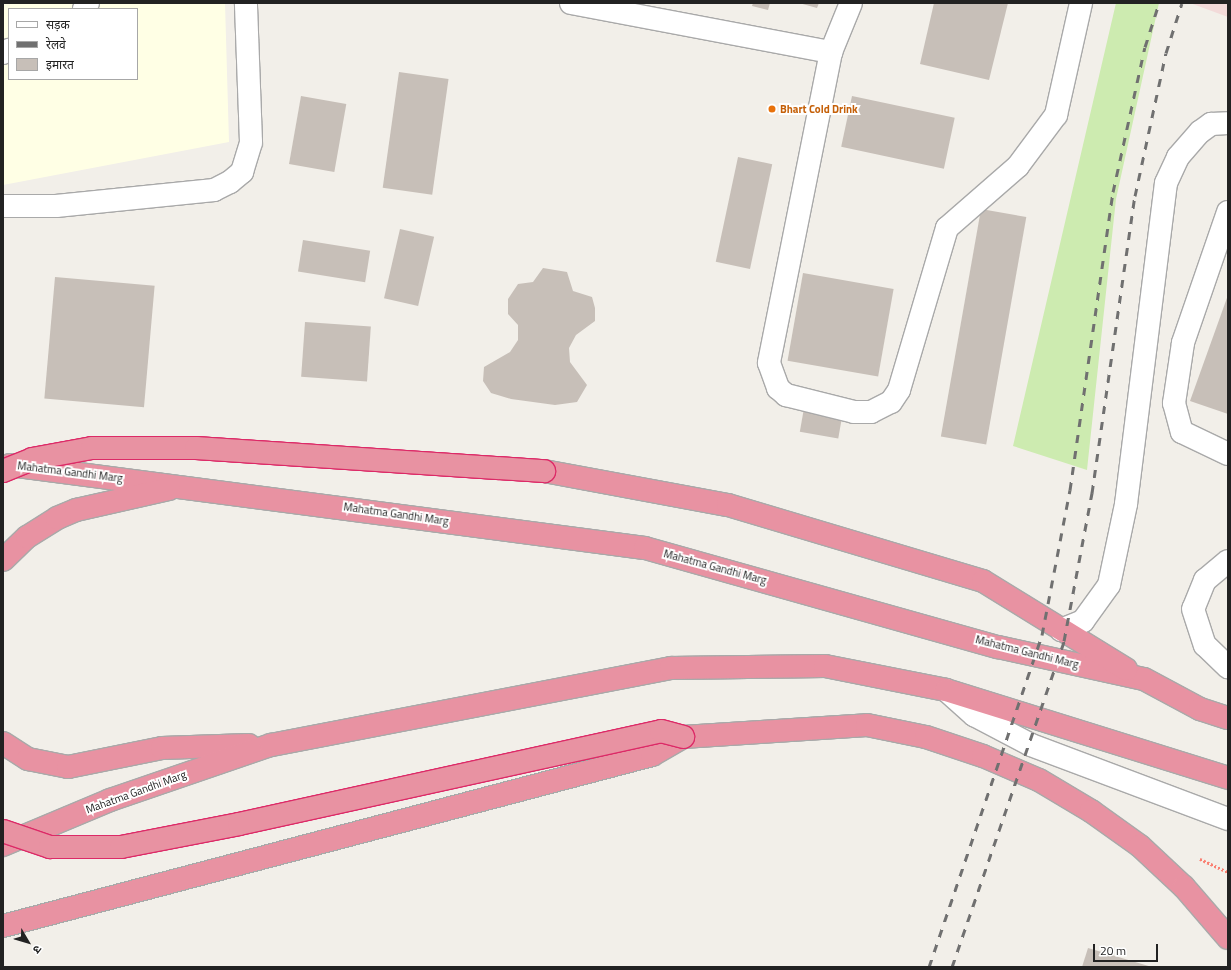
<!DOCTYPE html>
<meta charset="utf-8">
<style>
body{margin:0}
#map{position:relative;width:1231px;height:970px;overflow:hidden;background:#f2efe9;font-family:"Titillium Web","Noto Sans Devanagari",sans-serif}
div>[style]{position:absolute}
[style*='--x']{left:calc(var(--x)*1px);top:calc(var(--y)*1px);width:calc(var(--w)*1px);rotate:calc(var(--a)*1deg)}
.commercial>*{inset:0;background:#f2dad9}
.education>*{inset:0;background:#ffffe5}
.grass>*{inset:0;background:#cdebb0}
.building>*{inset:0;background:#c7bfb8;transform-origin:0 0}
.path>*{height:2.5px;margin-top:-1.25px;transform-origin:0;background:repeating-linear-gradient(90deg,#fa8072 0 2px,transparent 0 4px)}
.roads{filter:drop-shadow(1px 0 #a9a9a9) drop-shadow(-1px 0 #a9a9a9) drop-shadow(0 1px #a9a9a9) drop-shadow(0 -1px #a9a9a9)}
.minor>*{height:22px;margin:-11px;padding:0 11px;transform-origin:11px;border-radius:11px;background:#fff}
.highway>*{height:22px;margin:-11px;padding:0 11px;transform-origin:11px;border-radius:11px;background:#e892a2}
.rail>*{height:3px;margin-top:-1.5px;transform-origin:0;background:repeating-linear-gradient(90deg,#707070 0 8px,transparent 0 16px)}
.bridges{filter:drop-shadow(1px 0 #dc2a67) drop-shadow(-1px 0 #dc2a67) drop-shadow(0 1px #dc2a67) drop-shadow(0 -1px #dc2a67)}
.highway-bridge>*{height:22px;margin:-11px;padding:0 11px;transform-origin:11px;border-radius:11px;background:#e892a2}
.dots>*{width:11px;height:11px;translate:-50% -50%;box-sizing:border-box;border:2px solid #fff;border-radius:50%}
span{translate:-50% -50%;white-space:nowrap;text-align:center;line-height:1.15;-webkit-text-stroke:4px #fff;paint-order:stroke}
.food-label{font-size:11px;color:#c56008;font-weight:700}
.left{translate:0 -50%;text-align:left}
.street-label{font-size:11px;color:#222}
.frame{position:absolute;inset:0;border:4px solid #222;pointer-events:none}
.legend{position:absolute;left:8px;top:8px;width:130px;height:72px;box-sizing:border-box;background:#fff;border:1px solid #a7a7a7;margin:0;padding:5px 7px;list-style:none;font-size:12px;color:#222}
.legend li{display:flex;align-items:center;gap:8px;height:20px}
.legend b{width:20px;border:1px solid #a7a7a7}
.north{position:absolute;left:8px;top:922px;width:40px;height:40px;-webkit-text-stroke:3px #fff;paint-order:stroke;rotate:128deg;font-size:11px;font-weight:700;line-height:16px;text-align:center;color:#222}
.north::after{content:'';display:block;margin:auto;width:14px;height:18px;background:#222;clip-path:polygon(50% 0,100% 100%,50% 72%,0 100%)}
.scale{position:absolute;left:1093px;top:944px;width:65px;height:18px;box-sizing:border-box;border:2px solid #222;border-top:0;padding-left:5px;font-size:12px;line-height:14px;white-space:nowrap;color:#222;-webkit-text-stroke:3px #fff;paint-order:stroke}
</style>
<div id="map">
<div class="commercial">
<div style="clip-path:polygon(1190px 3px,1228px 3px,1228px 17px)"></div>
</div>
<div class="education">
<div style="clip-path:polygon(evenodd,3px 3px,225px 3px,229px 142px,3px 185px,3px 3px,9px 9px,137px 9px,137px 79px,9px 79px,9px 9px)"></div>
</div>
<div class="grass">
<div style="clip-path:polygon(1116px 3px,1159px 3px,1116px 199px,1087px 470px,1013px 446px)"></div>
</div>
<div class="building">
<div style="clip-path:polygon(753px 3px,770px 3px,768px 10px,752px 6px)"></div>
<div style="clip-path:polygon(799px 3px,819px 3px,817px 8px)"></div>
<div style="clip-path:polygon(934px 3px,1008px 3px,989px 80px,920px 64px)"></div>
<div style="left:399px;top:72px;width:50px;height:117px;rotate:8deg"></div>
<div style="left:301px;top:96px;width:46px;height:69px;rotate:10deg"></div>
<div style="left:852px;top:96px;width:105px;height:52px;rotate:12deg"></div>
<div style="left:738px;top:157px;width:35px;height:107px;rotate:12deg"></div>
<div style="left:981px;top:209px;width:46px;height:231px;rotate:10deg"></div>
<div style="left:400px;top:229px;width:35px;height:71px;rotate:13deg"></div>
<div style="left:303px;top:240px;width:68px;height:32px;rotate:9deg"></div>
<div style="clip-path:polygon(543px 268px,567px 272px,573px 291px,592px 297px,595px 308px,595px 321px,576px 335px,569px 348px,570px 362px,587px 385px,577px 402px,555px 405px,511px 399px,491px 393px,483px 381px,484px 367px,510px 352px,518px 340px,518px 325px,508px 314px,508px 299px,518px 284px,533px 282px)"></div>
<div style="left:803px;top:273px;width:92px;height:89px;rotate:10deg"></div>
<div style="left:55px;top:277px;width:100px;height:122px;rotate:5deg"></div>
<div style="clip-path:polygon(1228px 295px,1228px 414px,1190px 401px)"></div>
<div style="left:305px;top:322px;width:66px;height:55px;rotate:4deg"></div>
<div style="left:804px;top:408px;width:39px;height:24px;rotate:10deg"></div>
<div style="clip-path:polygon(1088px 948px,1152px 967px,1082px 967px)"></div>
</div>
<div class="path">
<div style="--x:1200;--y:859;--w:31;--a:25"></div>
</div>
<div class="roads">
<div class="minor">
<div style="--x:571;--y:3;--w:265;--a:10.7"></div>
<div style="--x:851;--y:3;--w:53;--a:112.2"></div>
<div style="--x:831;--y:52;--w:317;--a:101.3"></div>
<div style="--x:769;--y:363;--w:27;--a:70"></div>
<div style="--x:778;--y:388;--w:11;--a:41"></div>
<div style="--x:786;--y:395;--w:70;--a:14"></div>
<div style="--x:854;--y:412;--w:17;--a:0"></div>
<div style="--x:871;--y:412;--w:22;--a:-27"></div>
<div style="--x:891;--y:402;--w:14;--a:-56"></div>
<div style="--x:899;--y:390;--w:169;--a:-73.5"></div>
<div style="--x:947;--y:228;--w:94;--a:-41.1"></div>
<div style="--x:1018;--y:166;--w:64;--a:-53.3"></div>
<div style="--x:1056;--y:115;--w:115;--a:-77.4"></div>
<div style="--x:84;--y:9;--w:7;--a:-56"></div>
<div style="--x:3;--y:53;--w:7;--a:-27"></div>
<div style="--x:3;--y:206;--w:53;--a:0"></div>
<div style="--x:56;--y:206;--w:159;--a:-5.8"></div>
<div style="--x:214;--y:190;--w:18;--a:-27"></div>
<div style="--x:230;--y:182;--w:16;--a:-40"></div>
<div style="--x:242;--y:172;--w:31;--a:-73"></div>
<div style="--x:251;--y:142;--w:139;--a:-92.1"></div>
<div style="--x:1228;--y:212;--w:139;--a:109"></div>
<div style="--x:1183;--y:343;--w:61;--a:98.5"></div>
<div style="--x:1174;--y:403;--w:30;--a:75"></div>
<div style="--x:1182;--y:432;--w:51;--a:25.6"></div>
<div style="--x:1228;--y:561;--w:30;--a:140"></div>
<div style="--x:1205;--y:580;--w:31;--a:112"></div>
<div style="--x:1193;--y:609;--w:38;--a:72"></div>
<div style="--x:1205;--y:645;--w:32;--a:44"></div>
<div style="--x:1061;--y:630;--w:24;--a:-22"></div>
<div style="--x:1083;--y:621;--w:44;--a:-54.2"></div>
<div style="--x:1109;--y:585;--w:83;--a:-78.1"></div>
<div style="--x:1126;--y:504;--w:323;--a:-82.9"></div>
<div style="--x:1166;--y:183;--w:29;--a:-65"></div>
<div style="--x:1178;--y:157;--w:33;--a:-49"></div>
<div style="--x:1200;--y:132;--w:14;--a:-36"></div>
<div style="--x:1211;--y:124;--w:17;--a:-3"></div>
<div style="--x:946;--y:690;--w:38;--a:42"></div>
<div style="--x:974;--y:715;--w:64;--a:27.8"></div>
<div style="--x:1031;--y:745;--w:210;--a:20.6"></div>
</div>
<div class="highway">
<div style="--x:10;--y:465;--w:640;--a:7.45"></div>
<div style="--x:645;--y:548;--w:367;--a:15.7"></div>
<div style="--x:998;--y:647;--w:149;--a:12.4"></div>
<div style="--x:1144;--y:679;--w:64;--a:28.2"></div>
<div style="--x:1200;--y:709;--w:29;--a:18"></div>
<div style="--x:544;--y:471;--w:187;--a:10.5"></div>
<div style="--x:728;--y:505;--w:266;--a:16.6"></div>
<div style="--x:983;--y:581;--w:168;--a:31.6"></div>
<div style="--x:3;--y:560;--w:33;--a:-44"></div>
<div style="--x:27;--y:537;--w:36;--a:-32"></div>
<div style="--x:57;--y:518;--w:21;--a:-23"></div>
<div style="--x:76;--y:510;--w:95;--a:-12.7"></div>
<div style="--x:3;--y:743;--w:30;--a:33"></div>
<div style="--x:28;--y:759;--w:41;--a:11.3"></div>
<div style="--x:68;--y:767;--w:96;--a:-11.4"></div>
<div style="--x:162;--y:748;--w:87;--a:-2"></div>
<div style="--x:3;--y:845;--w:116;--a:-22.8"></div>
<div style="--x:110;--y:800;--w:170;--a:-18.9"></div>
<div style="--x:271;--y:745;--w:407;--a:-10.9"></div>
<div style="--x:671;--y:668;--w:154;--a:-0.7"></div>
<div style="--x:825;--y:666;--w:123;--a:11.2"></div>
<div style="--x:946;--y:690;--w:295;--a:17.3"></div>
<div style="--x:3;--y:926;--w:671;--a:-14.76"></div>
<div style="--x:652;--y:755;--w:36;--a:-30"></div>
<div style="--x:683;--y:737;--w:184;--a:-3.7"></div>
<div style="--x:867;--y:725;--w:60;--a:11.5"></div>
<div style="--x:926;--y:737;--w:60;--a:18.4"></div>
<div style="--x:983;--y:756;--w:61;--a:23.2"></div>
<div style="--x:1039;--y:780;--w:61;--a:30.8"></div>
<div style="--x:1091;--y:811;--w:60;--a:35.5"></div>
<div style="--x:1140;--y:846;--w:60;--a:43"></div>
<div style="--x:1184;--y:887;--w:67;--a:49.2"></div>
</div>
</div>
<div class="rail">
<div style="--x:929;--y:967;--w:351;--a:-71.2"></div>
<div style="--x:1042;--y:635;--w:148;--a:-79.1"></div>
<div style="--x:1070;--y:490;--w:301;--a:-81.8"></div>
<div style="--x:1113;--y:192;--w:148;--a:-77.6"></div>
<div style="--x:1145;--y:47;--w:46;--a:-72.3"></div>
<div style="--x:952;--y:967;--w:345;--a:-71"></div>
<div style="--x:1064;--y:641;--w:151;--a:-79.3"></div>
<div style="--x:1092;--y:493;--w:300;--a:-81.8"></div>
<div style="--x:1135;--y:196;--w:146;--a:-77.8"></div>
<div style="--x:1166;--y:53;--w:52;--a:-72.3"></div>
</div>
<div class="bridges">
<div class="highway-bridge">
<div style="--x:3;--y:471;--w:31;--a:-22"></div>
<div style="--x:32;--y:459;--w:61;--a:-10.4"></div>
<div style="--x:92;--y:448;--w:104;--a:0"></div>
<div style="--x:196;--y:448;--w:349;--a:3.8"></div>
<div style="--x:3;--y:831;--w:50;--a:18.8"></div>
<div style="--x:50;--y:847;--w:71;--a:0"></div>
<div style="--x:121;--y:847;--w:120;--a:-11"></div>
<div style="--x:239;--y:824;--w:432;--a:-12.4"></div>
<div style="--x:661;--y:731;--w:23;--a:15"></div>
</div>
</div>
<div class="dots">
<div style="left:772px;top:109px;background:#e8710a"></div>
</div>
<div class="food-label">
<span class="left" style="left:780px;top:109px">Bhart Cold Drink</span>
</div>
<div class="street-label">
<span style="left:70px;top:472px;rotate:7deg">Mahatma Gandhi Marg</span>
<span style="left:396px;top:514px;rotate:8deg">Mahatma Gandhi Marg</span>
<span style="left:715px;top:567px;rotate:15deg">Mahatma Gandhi Marg</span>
<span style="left:1027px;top:652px;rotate:14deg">Mahatma Gandhi Marg</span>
<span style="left:136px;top:792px;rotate:-20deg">Mahatma Gandhi Marg</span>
</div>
<div class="frame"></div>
<ul class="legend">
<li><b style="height:5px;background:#fff"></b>सड़क</li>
<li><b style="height:5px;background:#707070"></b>रेलवे</li>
<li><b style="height:11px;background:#c7bfb8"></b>इमारत</li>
</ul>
<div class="north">उ</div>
<div class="scale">20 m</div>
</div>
